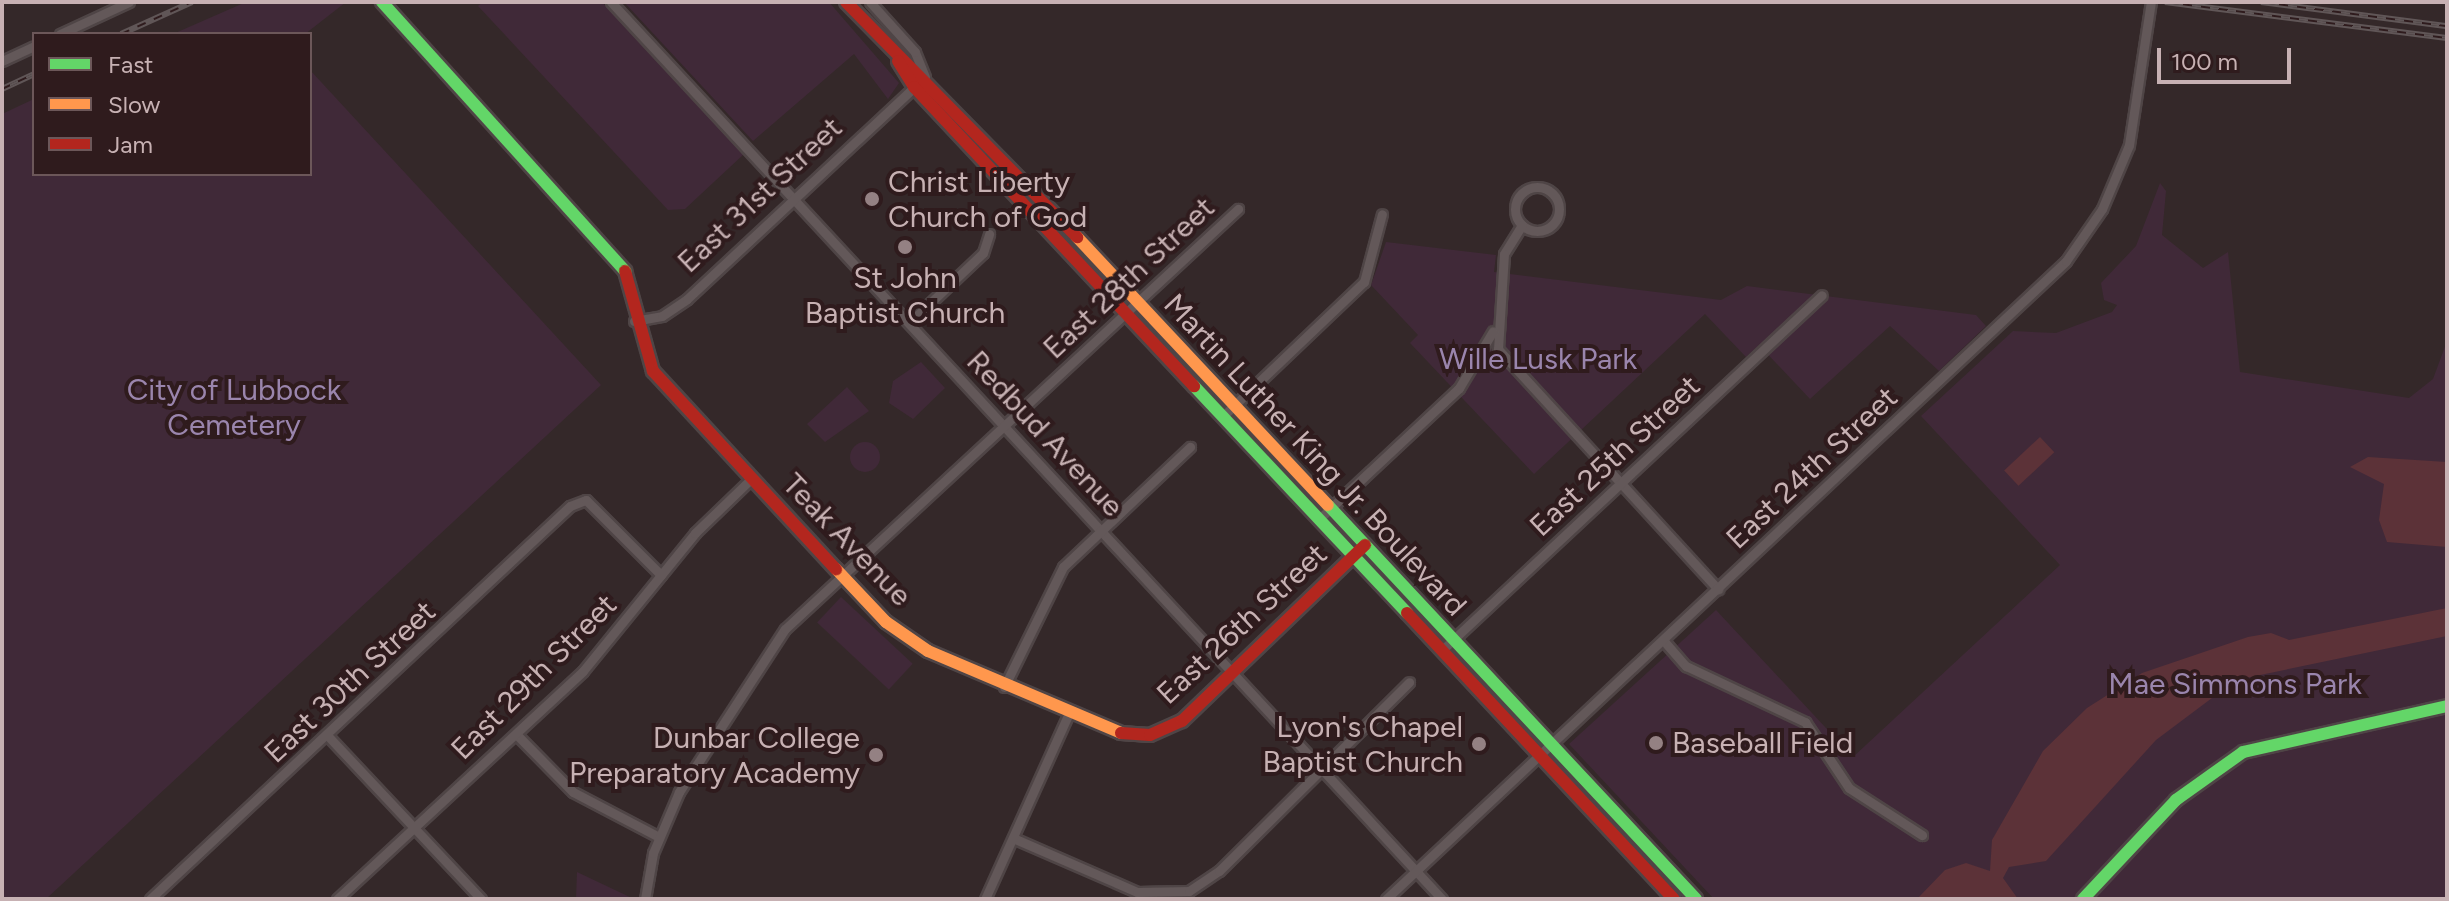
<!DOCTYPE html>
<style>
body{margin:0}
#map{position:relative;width:2449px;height:901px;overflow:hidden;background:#342829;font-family:Figtree,sans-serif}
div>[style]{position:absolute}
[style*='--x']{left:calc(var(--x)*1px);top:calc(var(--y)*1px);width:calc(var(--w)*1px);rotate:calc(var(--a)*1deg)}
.green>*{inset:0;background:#402938;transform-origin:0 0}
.round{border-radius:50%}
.water>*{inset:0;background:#5c3238;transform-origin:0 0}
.roads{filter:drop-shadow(2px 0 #4f4546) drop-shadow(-2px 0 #4f4546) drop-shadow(0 2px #4f4546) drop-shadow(0 -2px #4f4546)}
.street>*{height:9px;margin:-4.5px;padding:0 4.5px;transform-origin:4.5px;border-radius:4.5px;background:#635859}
.street>.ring{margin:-4.5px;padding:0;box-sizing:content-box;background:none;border:9px solid #635859;border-radius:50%}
.fast>*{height:12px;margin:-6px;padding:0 6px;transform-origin:6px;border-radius:6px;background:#63d668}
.slow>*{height:12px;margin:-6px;padding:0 6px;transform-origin:6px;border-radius:6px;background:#ff974d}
.jam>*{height:12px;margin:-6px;padding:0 6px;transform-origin:6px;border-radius:6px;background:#b3261e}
.rail>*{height:6px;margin-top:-3px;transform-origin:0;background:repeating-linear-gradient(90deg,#2f1b1d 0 9px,#605657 0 18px);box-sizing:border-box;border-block:2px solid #605657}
.dots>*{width:22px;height:22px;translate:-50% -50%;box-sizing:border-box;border:4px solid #2f1b1d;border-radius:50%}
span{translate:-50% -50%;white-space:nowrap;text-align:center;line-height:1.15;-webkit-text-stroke:8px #2f1b1d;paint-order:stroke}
.poi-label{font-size:30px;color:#c7b1b3}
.left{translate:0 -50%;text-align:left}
.right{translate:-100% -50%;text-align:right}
.street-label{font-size:30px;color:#c7b1b3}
.park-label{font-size:30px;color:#9a85ad}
.frame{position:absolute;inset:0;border:4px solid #c7b1b3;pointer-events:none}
.legend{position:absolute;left:32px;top:32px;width:280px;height:144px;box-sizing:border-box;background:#2f1b1d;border:2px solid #6c5759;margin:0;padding:10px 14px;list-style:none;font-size:24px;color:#c7b1b3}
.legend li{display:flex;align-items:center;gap:16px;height:40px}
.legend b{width:40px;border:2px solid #6c5759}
.scale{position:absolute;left:2157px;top:48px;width:134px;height:36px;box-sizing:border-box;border:4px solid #c7b1b3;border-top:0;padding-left:10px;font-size:24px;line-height:28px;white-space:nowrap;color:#c7b1b3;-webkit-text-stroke:6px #2f1b1d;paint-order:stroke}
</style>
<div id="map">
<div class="green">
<div style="clip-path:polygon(246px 2px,346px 2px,305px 34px,173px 34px)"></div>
<div style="clip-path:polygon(483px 2px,602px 2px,744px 154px,685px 209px,668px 210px,478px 6px)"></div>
<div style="clip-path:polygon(624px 2px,829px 2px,899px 83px,888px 99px,854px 54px,753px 141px)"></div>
<div style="clip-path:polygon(310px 70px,601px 385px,46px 899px,2px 899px,2px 114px,34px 99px,34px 174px,310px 174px)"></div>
<div style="clip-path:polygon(2160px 183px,2166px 191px,2162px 235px,2203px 268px,2228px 252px,2240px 372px,2409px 398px,2433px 379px,2447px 341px,2447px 899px,1714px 899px,1569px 744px,1716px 610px,1853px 757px,2060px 565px,1921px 416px,2013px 331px,2056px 333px,2112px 312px,2117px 305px,2104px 300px,2101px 283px,2136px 246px)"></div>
<div style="clip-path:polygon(1386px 242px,1496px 255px,1494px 272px,1721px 300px,1747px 286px,1976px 315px,1986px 326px,1939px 371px,1890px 326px,1810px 399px,1759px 345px,1746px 357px,1705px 314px,1534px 474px,1410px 343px,1418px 335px,1371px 285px)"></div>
<div style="clip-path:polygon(921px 362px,945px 388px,913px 419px,889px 403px,893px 381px)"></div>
<div style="clip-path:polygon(847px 387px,869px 411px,825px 442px,807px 424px)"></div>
<div class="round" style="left:850px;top:442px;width:30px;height:30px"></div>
<div style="left:841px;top:597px;width:98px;height:35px;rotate:43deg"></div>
<div style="clip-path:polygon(577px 872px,634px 899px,576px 899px)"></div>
</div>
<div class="water">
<div style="left:2040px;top:437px;width:21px;height:49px;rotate:47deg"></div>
<div style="clip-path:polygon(2368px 457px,2447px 462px,2447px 547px,2387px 542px,2379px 520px,2384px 484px,2350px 467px)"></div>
<div style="clip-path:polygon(2447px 608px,2447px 636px,2236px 680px,2156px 740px,2046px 861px,2009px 867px,2003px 878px,2018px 899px,1917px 899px,1945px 870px,1966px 863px,1990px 871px,1992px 840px,2043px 751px,2087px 708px,2142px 673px,2248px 637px,2271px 633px,2289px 640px)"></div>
</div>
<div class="roads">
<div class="street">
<div style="--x:611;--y:2;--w:1223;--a:47.19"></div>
<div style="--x:60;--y:34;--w:76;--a:-24.9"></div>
<div style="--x:2;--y:61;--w:35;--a:-25"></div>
<div class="ring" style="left:1515px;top:187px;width:35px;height:35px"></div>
<div style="--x:1522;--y:225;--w:34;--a:122"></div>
<div style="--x:1504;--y:254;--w:95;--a:93.6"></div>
<div style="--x:1498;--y:349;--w:326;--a:47.5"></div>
<div style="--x:634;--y:321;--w:28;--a:-10"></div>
<div style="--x:662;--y:316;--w:30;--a:-34"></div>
<div style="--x:687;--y:299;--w:325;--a:-43"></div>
<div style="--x:925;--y:77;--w:27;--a:-112"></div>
<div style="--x:915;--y:52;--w:67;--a:-132"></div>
<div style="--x:910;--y:322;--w:100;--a:-43.4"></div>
<div style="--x:983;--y:253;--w:20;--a:-72"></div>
<div style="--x:1222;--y:417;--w:196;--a:-43.6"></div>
<div style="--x:1364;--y:282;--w:70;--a:-75.2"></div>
<div style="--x:1318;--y:520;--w:193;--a:-43.1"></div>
<div style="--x:1459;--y:388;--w:66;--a:-59.2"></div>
<div style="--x:1663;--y:640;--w:35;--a:49"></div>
<div style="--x:1686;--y:666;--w:132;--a:25.2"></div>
<div style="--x:1805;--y:722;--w:79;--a:56.3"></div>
<div style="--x:1849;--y:788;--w:87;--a:32.8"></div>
<div style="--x:1441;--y:651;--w:521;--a:-43.06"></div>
<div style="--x:1004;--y:687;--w:134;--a:-63.8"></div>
<div style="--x:1063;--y:567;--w:175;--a:-43.4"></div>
<div style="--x:516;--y:734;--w:81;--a:45.5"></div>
<div style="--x:573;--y:792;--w:97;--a:27.6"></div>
<div style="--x:327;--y:735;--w:225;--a:46.8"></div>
<div style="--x:1013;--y:838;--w:135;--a:23.5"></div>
<div style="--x:1137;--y:892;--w:52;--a:-1.1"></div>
<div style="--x:1189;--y:891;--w:36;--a:-34"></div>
<div style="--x:1219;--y:871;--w:268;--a:-44.8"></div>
<div style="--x:150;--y:899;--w:575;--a:-43.1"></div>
<div style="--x:570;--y:506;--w:17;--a:-21"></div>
<div style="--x:586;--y:500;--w:106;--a:45"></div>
<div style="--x:337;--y:899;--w:335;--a:-42.8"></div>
<div style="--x:583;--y:671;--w:178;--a:-50.9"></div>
<div style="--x:695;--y:533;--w:79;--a:-44"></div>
<div style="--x:645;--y:899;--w:47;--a:-80.1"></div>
<div style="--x:653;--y:853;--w:66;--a:-66.9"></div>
<div style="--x:679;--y:792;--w:194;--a:-57"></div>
<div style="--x:785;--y:629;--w:618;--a:-42.84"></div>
<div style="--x:985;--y:899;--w:202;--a:-65.7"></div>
<div style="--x:1386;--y:899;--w:932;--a:-43.17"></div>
<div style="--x:2066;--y:261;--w:63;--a:-55.3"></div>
<div style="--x:2102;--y:209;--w:69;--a:-67.1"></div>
<div style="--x:2129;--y:145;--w:145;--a:-81.3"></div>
</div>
<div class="fast">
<div style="--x:382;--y:2;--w:363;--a:47.9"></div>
<div style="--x:1194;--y:386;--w:311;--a:46.8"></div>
<div style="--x:1328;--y:505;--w:539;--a:46.95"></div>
<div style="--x:2083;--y:899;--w:136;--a:-46.8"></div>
<div style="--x:2176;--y:800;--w:82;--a:-35.6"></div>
<div style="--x:2243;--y:752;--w:209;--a:-12.7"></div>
</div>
<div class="slow">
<div style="--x:1077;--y:237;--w:367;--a:46.9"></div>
<div style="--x:836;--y:569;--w:73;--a:46.7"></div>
<div style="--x:886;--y:622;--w:51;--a:34.6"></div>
<div style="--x:928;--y:651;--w:210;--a:23"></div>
</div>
<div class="jam">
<div style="--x:846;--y:2;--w:330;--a:45.5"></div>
<div style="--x:898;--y:61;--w:31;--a:58"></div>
<div style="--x:914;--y:87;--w:410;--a:46.9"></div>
<div style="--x:625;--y:271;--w:104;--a:74.4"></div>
<div style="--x:653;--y:371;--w:270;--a:47.3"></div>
<div style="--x:1407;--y:613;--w:391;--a:47"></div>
<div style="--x:1121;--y:733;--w:29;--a:4"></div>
<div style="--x:1150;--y:735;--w:35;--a:-24"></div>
<div style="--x:1182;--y:721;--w:254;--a:-43.9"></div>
</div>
</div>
<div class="rail">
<div style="--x:2165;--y:2;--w:284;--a:7.3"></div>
<div style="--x:2261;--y:2;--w:188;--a:7.4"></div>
<div style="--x:121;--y:34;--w:78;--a:-24.3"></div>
<div style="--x:2;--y:89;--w:35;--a:-25"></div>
</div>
<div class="dots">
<div style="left:872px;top:199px;background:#948183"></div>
<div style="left:905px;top:247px;background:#948183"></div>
<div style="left:1656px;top:743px;background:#948183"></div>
<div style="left:1479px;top:744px;background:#948183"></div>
<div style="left:876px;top:755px;background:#948183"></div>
</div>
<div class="poi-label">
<span class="left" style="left:888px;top:199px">Christ Liberty<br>Church of God</span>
<span style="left:905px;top:295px">St John<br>Baptist Church</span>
<span class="right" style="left:1463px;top:744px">Lyon's Chapel<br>Baptist Church</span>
<span class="right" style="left:860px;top:755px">Dunbar College<br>Preparatory Academy</span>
<span class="left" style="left:1672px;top:743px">Baseball Field</span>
</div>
<div class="street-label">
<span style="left:760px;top:195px;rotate:-43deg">East 31st Street</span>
<span style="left:1129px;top:278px;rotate:-43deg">East 28th Street</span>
<span style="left:1045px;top:434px;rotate:47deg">Redbud Avenue</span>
<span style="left:1315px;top:455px;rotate:47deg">Martin Luther King Jr. Boulevard</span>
<span style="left:1615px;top:456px;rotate:-43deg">East 25th Street</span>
<span style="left:1812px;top:468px;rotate:-43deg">East 24th Street</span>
<span style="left:847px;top:540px;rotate:46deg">Teak Avenue</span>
<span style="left:1242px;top:624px;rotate:-43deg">East 26th Street</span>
<span style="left:534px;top:677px;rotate:-45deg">East 29th Street</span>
<span style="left:350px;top:682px;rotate:-43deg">East 30th Street</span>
</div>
<div class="park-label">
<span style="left:1538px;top:359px">Wille Lusk Park</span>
<span style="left:234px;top:407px">City of Lubbock<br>Cemetery</span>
<span style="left:2235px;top:684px">Mae Simmons Park</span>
</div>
<div class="frame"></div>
<ul class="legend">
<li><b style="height:10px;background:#63d668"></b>Fast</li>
<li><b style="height:10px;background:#ff974d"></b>Slow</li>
<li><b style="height:10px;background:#b3261e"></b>Jam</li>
</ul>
<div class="scale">100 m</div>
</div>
